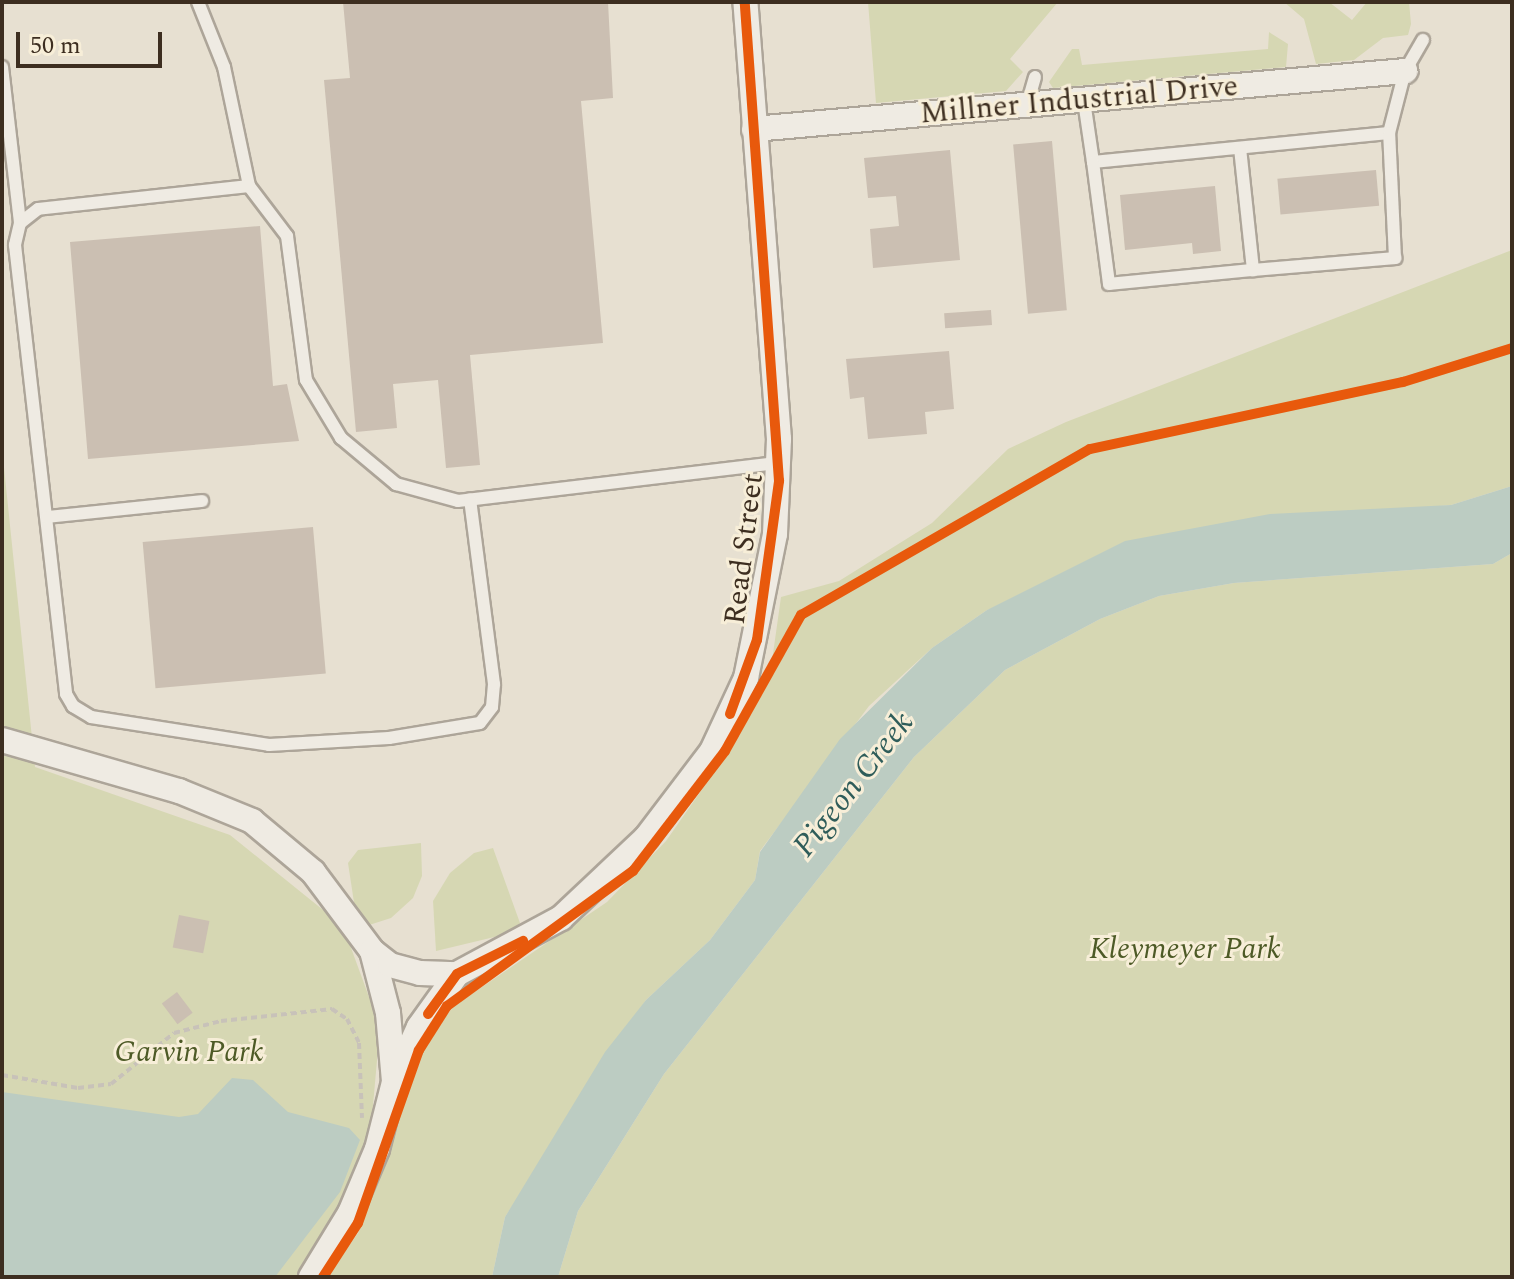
<!DOCTYPE html>
<style>
body{margin:0}
#map{position:relative;width:1514px;height:1279px;overflow:hidden;background:#e7e0d1;font-family:Spectral,serif}
div>[style]{position:absolute}
[style*='--x']{left:calc(var(--x)*1px);top:calc(var(--y)*1px);width:calc(var(--w)*1px);rotate:calc(var(--a)*1deg)}
.green>*{inset:0;background:#d6d7b3}
.water>*{inset:0;background:#bcccc2}
.building>*{inset:0;background:#cbbfb2;transform-origin:0 0}
.path>*{height:4px;margin-top:-2px;transform-origin:0;background:repeating-linear-gradient(90deg,#c8c2b9 0 6px,transparent 0 10px)}
.roads{filter:drop-shadow(2px 0 #ada599) drop-shadow(-2px 0 #ada599) drop-shadow(0 2px #ada599) drop-shadow(0 -2px #ada599)}
.lane>*{height:12px;margin:-6px;padding:0 6px;transform-origin:6px;border-radius:6px;background:#efebe3}
.street>*{height:24px;margin:-12px;padding:0 12px;transform-origin:12px;border-radius:12px;background:#efebe3}
.cycleway>*{height:10px;margin:-5px;padding:0 5px;transform-origin:5px;border-radius:5px;background:#e8590c}
span{translate:-50% -50%;white-space:nowrap;text-align:center;line-height:1.15;-webkit-text-stroke:6px #f7eed8;paint-order:stroke}
.street-label{font-size:30px;color:#3d2e20}
.park-label{font-size:30px;color:#4d5a26;font-style:italic}
.water-label{font-size:32px;color:#2f5d5a;font-style:italic}
.frame{position:absolute;inset:0;border:4px solid #3d2e20;pointer-events:none}
.scale{position:absolute;left:16px;top:32px;width:146px;height:36px;box-sizing:border-box;border:4px solid #3d2e20;border-top:0;padding-left:10px;font-size:24px;line-height:28px;white-space:nowrap;color:#3d2e20;-webkit-text-stroke:6px #f7eed8;paint-order:stroke}
</style>
<div id="map">
<div class="green">
<div style="clip-path:polygon(868px 2px,1058px 2px,1010px 59px,1023px 72px,1006px 91px,876px 103px)"></div>
<div style="clip-path:polygon(1284px 2px,1329px 2px,1352px 20px,1367px 2px,1409px 2px,1411px 24px,1408px 35px,1383px 38px,1354px 60px,1316px 64px,1304px 19px)"></div>
<div style="clip-path:polygon(1269px 32px,1288px 44px,1286px 67px,1053px 88px,1049px 82px,1072px 49px,1079px 49px,1082px 65px,1268px 49px)"></div>
<div style="clip-path:polygon(1512px 250px,1512px 486px,1451px 505px,1364px 513px,987px 610px,932px 648px,869px 706px,760px 851px,755px 880px,710px 940px,646px 1000px,505px 1217px,492px 1277px,327px 1277px,358px 1233px,429px 1036px,454px 1006px,607px 902px,666px 841px,724px 758px,771px 668px,781px 597px,839px 581px,932px 523px,1008px 449px,1066px 422px)"></div>
<div style="clip-path:polygon(2px 448px,35px 767px,230px 835px,343px 926px,380px 1027px,369px 1150px,326px 1237px,295px 1277px,2px 1277px)"></div>
<div style="clip-path:polygon(1512px 553px,1512px 1277px,558px 1277px,578px 1211px,664px 1074px,914px 757px,1005px 670px,1100px 619px,1159px 596px,1234px 583px,1493px 564px)"></div>
<div style="clip-path:polygon(421px 843px,422px 876px,413px 898px,391px 918px,366px 926px,355px 909px,348px 863px,358px 850px)"></div>
<div style="clip-path:polygon(493px 848px,520px 923px,515px 932px,436px 951px,433px 901px,450px 873px,474px 853px)"></div>
</div>
<div class="water">
<div style="clip-path:polygon(1512px 486px,1512px 553px,1493px 564px,1234px 583px,1159px 596px,1100px 619px,1005px 670px,914px 757px,664px 1074px,578px 1211px,558px 1277px,492px 1277px,505px 1217px,605px 1052px,646px 1000px,710px 940px,755px 880px,760px 852px,840px 739px,932px 648px,987px 610px,1125px 541px,1270px 514px,1451px 505px)"></div>
<div style="clip-path:polygon(232px 1078px,253px 1080px,288px 1112px,349px 1128px,360px 1140px,340px 1192px,275px 1277px,2px 1277px,2px 1092px,179px 1117px,198px 1114px)"></div>
</div>
<div class="building">
<div style="clip-path:polygon(343px 2px,608px 2px,613px 98px,581px 101px,603px 343px,470px 355px,480px 465px,446px 468px,438px 380px,393px 384px,397px 428px,356px 432px,324px 80px,350px 78px)"></div>
<div style="left:1052px;top:141px;width:170px;height:39px;rotate:85deg"></div>
<div style="clip-path:polygon(950px 150px,960px 260px,873px 268px,870px 229px,899px 226px,896px 196px,868px 198px,864px 158px)"></div>
<div style="left:1376px;top:170px;width:36px;height:99px;rotate:85deg"></div>
<div style="clip-path:polygon(1215px 186px,1221px 251px,1193px 254px,1192px 243px,1125px 250px,1120px 195px)"></div>
<div style="clip-path:polygon(260px 226px,273px 386px,287px 384px,299px 441px,88px 459px,70px 242px)"></div>
<div style="left:991px;top:310px;width:15px;height:47px;rotate:86deg"></div>
<div style="clip-path:polygon(949px 351px,954px 409px,925px 412px,927px 434px,868px 439px,864px 397px,850px 399px,846px 359px)"></div>
<div style="left:313px;top:527px;width:147px;height:171px;rotate:85deg"></div>
<div style="left:179px;top:915px;width:31px;height:33px;rotate:11deg"></div>
<div style="left:177px;top:992px;width:26px;height:19px;rotate:53deg"></div>
</div>
<div class="path">
<div style="--x:2;--y:1075;--w:77;--a:9.7"></div>
<div style="--x:78;--y:1088;--w:33;--a:-7"></div>
<div style="--x:111;--y:1084;--w:81;--a:-39"></div>
<div style="--x:174;--y:1033;--w:49;--a:-14.3"></div>
<div style="--x:221;--y:1021;--w:112;--a:-6.2"></div>
<div style="--x:332;--y:1009;--w:18;--a:34"></div>
<div style="--x:347;--y:1019;--w:27;--a:63"></div>
<div style="--x:359;--y:1043;--w:75;--a:87.7"></div>
</div>
<div class="roads">
<div class="lane">
<div style="--x:198;--y:2;--w:70;--a:68.2"></div>
<div style="--x:224;--y:67;--w:122;--a:78.1"></div>
<div style="--x:249;--y:186;--w:63;--a:52.8"></div>
<div style="--x:287;--y:236;--w:145;--a:82.5"></div>
<div style="--x:306;--y:380;--w:68;--a:58.9"></div>
<div style="--x:341;--y:438;--w:72;--a:39.9"></div>
<div style="--x:396;--y:484;--w:64;--a:15.3"></div>
<div style="--x:458;--y:501;--w:323;--a:-6.8"></div>
<div style="--x:2;--y:67;--w:157;--a:83.4"></div>
<div style="--x:1084;--y:101;--w:62;--a:81.6"></div>
<div style="--x:1093;--y:162;--w:297;--a:-5.6"></div>
<div style="--x:1389;--y:133;--w:64;--a:-75.5"></div>
<div style="--x:1405;--y:71;--w:36;--a:-60"></div>
<div style="--x:1027;--y:105;--w:29;--a:-74"></div>
<div style="--x:1240;--y:148;--w:123;--a:83.9"></div>
<div style="--x:1253;--y:270;--w:143;--a:-4.8"></div>
<div style="--x:1395;--y:258;--w:125;--a:-92.7"></div>
<div style="--x:1093;--y:162;--w:123;--a:82.5"></div>
<div style="--x:1109;--y:284;--w:145;--a:-5.6"></div>
<div style="--x:249;--y:186;--w:212;--a:173.8"></div>
<div style="--x:38;--y:209;--w:23;--a:142"></div>
<div style="--x:20;--y:223;--w:23;--a:103"></div>
<div style="--x:15;--y:245;--w:452;--a:83.5"></div>
<div style="--x:66;--y:694;--w:14;--a:60"></div>
<div style="--x:73;--y:706;--w:21;--a:31"></div>
<div style="--x:91;--y:717;--w:180;--a:8.9"></div>
<div style="--x:269;--y:745;--w:120;--a:-3.3"></div>
<div style="--x:389;--y:738;--w:92;--a:-9.4"></div>
<div style="--x:480;--y:723;--w:20;--a:-53"></div>
<div style="--x:492;--y:707;--w:23;--a:-85"></div>
<div style="--x:494;--y:684;--w:186;--a:-97.4"></div>
<div style="--x:47;--y:517;--w:156;--a:-5.9"></div>
</div>
<div class="street">
<div style="--x:754;--y:129;--w:654;--a:-5.09"></div>
<div style="--x:2;--y:740;--w:184;--a:16.1"></div>
<div style="--x:179;--y:791;--w:79;--a:22.3"></div>
<div style="--x:252;--y:821;--w:80;--a:39.9"></div>
<div style="--x:313;--y:872;--w:99;--a:53.2"></div>
<div style="--x:372;--y:951;--w:64;--a:75.5"></div>
<div style="--x:388;--y:1013;--w:69;--a:85"></div>
<div style="--x:394;--y:1082;--w:69;--a:104.2"></div>
<div style="--x:377;--y:1149;--w:69;--a:112.9"></div>
<div style="--x:350;--y:1213;--w:75;--a:121.4"></div>
<div style="--x:372;--y:951;--w:23;--a:38"></div>
<div style="--x:390;--y:965;--w:31;--a:15"></div>
<div style="--x:420;--y:973;--w:37;--a:2"></div>
<div style="--x:394;--y:1082;--w:60;--a:-65.6"></div>
<div style="--x:419;--y:1027;--w:65;--a:-54.4"></div>
<div style="--x:457;--y:974;--w:118;--a:-28.3"></div>
<div style="--x:561;--y:918;--w:117;--a:-43.3"></div>
<div style="--x:646;--y:838;--w:109;--a:-52.8"></div>
<div style="--x:712;--y:751;--w:81;--a:-65"></div>
<div style="--x:746;--y:678;--w:147;--a:-78.6"></div>
<div style="--x:775;--y:534;--w:95;--a:-87.6"></div>
<div style="--x:779;--y:439;--w:438;--a:-94.4"></div>
</div>
</div>
<div class="cycleway">
<div style="--x:730;--y:714;--w:79;--a:-70"></div>
<div style="--x:757;--y:640;--w:161;--a:-82.1"></div>
<div style="--x:779;--y:481;--w:480;--a:-94.1"></div>
<div style="--x:428;--y:1014;--w:49;--a:-54.1"></div>
<div style="--x:457;--y:974;--w:74;--a:-26.6"></div>
<div style="--x:323;--y:1277;--w:64;--a:-57.1"></div>
<div style="--x:358;--y:1223;--w:183;--a:-70.6"></div>
<div style="--x:419;--y:1050;--w:52;--a:-57.5"></div>
<div style="--x:447;--y:1006;--w:230;--a:-36"></div>
<div style="--x:633;--y:871;--w:151;--a:-52.5"></div>
<div style="--x:725;--y:751;--w:156;--a:-60.8"></div>
<div style="--x:801;--y:615;--w:333;--a:-29.9"></div>
<div style="--x:1090;--y:449;--w:320;--a:-12.1"></div>
<div style="--x:1403;--y:382;--w:114;--a:-17.3"></div>
</div>
<div class="street-label">
<span style="left:1079px;top:100px;rotate:-5deg">Millner Industrial Drive</span>
<span style="left:744px;top:549px;rotate:-83deg">Read Street</span>
</div>
<div class="park-label">
<span style="left:1185px;top:949px">Kleymeyer Park</span>
<span style="left:189px;top:1052px">Garvin Park</span>
</div>
<div class="water-label">
<span style="left:854px;top:785px;rotate:-52deg">Pigeon Creek</span>
</div>
<div class="frame"></div>
<div class="scale">50 m</div>
</div>
